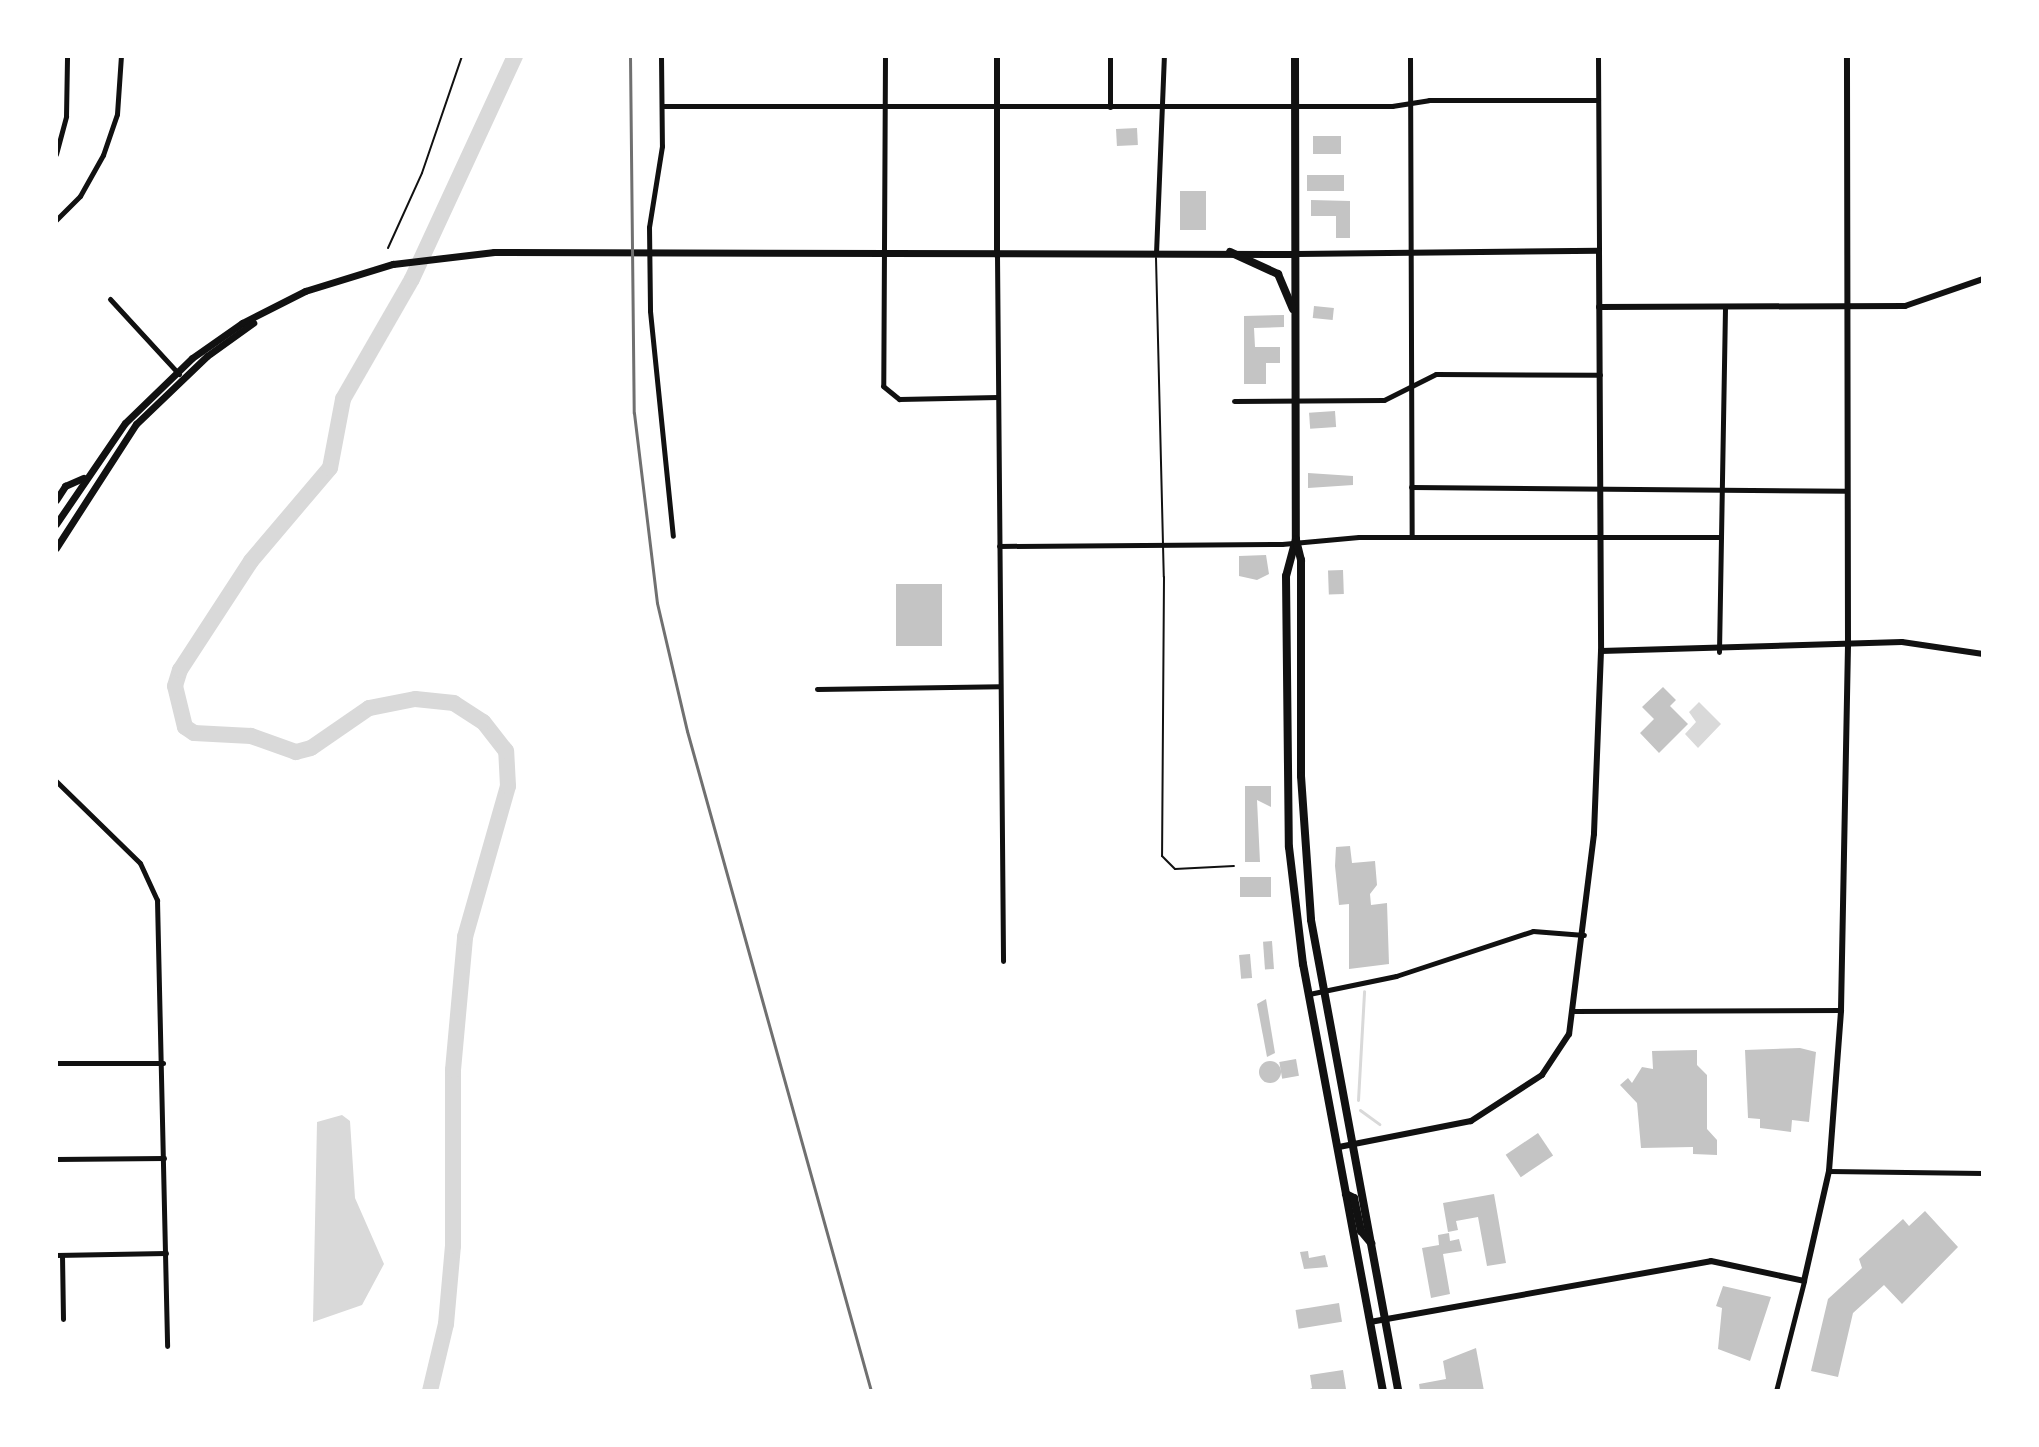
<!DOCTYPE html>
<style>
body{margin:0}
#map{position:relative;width:2039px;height:1447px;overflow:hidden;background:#fff;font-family:"Alegreya Sans",sans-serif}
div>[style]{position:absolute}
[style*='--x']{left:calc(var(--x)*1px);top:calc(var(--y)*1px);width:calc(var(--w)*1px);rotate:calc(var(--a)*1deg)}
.water>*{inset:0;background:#d9d9d9}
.stream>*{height:3px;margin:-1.5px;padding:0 1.5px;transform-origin:1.5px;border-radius:1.5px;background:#d9d9d9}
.river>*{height:16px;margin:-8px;padding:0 8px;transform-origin:8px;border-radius:8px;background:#d9d9d9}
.building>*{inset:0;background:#c4c4c4;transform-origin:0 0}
.round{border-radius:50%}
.path>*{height:2px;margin:-1px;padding:0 1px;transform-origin:1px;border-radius:1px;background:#111}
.service>*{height:2px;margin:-1px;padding:0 1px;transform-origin:1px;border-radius:1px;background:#111}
.minor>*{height:5px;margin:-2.5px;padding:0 2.5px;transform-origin:2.5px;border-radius:2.5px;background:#111}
.tertiary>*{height:6px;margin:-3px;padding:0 3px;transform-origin:3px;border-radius:3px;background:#111}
.secondary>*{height:7px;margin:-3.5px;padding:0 3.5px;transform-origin:3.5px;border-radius:3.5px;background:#111}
.primary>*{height:8px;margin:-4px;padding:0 4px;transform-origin:4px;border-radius:4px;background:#111}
.rail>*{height:3px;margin:-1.5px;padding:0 1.5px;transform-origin:1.5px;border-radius:1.5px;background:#707070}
span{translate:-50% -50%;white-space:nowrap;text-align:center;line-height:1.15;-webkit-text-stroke:7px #fff;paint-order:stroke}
.frame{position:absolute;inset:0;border:58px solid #fff;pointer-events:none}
</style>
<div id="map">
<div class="water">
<div style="clip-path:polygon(1699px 702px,1721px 724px,1698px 748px,1685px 734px,1696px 722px,1689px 712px)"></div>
<div style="clip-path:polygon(342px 1115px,350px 1121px,355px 1198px,384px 1264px,362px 1305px,313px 1322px,317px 1122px)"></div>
</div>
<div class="stream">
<div style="--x:1358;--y:1100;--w:109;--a:-86.8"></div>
<div style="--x:1360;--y:1110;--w:24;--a:36"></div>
</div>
<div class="river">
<div style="--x:430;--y:1391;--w:69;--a:-76.6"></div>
<div style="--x:446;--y:1324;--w:78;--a:-84.9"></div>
<div style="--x:453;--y:1246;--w:176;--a:-90"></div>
<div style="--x:453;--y:1070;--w:134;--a:-84.8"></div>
<div style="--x:465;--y:937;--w:157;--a:-74.1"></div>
<div style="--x:508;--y:786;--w:35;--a:-93"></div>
<div style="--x:506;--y:751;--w:37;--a:-128"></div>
<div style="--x:483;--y:722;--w:35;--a:-147"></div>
<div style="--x:454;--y:703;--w:39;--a:-174"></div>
<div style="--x:415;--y:699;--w:47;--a:168.9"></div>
<div style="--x:369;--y:708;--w:70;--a:145.4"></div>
<div style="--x:311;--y:748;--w:16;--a:165"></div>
<div style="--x:296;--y:752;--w:48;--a:-160.4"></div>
<div style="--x:251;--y:736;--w:57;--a:-177"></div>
<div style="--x:194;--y:733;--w:11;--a:-146"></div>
<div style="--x:185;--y:727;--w:42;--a:-103.7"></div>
<div style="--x:175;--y:686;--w:17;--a:-73"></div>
<div style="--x:180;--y:670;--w:130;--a:-56.9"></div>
<div style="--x:251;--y:561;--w:122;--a:-49.7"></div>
<div style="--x:330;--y:468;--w:70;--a:-79.3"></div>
<div style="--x:343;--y:399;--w:138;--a:-60.1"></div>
<div style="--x:412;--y:279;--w:246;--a:-65.2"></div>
</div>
<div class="building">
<div style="left:1137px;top:128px;width:17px;height:21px;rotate:87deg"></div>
<div style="left:1313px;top:136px;width:28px;height:18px"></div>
<div style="left:1344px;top:175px;width:16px;height:37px;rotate:90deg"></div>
<div style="left:1180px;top:191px;width:26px;height:39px"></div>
<div style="clip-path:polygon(1311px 200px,1350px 201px,1350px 238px,1336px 238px,1336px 216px,1311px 216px)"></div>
<div style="left:1314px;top:306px;width:20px;height:12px;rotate:6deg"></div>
<div style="clip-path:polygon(1284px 315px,1284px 327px,1254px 328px,1255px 347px,1280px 347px,1280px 363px,1266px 363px,1266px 384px,1244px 384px,1244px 316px)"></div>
<div style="left:1335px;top:411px;width:16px;height:26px;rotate:86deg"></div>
<div style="clip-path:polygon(1308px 473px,1353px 476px,1353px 485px,1308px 488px)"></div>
<div style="clip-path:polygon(1266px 555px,1269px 574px,1257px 580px,1239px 576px,1239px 556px)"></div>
<div style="left:1343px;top:570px;width:24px;height:15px;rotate:88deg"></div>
<div style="left:896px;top:584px;width:46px;height:62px"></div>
<div style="clip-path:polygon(1663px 687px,1676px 700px,1670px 706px,1688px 724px,1659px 753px,1640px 733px,1654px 719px,1642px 707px)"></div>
<div style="clip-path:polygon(1245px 786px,1271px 786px,1271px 807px,1257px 800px,1260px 862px,1245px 862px)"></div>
<div style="clip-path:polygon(1350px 846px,1352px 863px,1375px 861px,1377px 885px,1370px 894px,1371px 905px,1387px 903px,1389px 964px,1349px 969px,1349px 904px,1339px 905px,1335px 866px,1336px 847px)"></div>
<div style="left:1240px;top:877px;width:31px;height:20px"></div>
<div style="left:1272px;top:941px;width:28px;height:9px;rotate:86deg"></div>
<div style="left:1250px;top:954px;width:24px;height:11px;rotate:85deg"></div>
<div style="clip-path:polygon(1266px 999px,1275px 1053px,1267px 1057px,1257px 1004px)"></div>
<div style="clip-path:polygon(1800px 1048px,1816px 1052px,1809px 1122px,1792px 1120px,1791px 1132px,1760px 1128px,1760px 1119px,1748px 1118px,1745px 1050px)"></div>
<div style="clip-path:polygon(1697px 1050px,1697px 1065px,1707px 1075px,1707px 1129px,1717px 1140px,1717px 1155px,1693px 1154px,1693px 1147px,1641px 1148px,1637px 1103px,1620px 1085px,1628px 1078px,1632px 1083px,1642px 1067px,1653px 1069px,1652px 1051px)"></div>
<div style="left:1296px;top:1059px;width:17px;height:17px;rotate:80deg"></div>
<div class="round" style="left:1259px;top:1061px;width:22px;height:22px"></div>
<div style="left:1538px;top:1133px;width:27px;height:39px;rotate:56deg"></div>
<div style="clip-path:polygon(1494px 1194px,1506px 1263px,1487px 1266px,1478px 1217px,1456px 1221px,1458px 1230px,1448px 1232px,1443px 1203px)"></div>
<div style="clip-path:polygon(1925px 1211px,1958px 1247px,1902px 1304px,1884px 1285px,1853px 1313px,1838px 1377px,1811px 1371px,1828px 1299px,1862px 1268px,1859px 1259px,1903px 1219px,1909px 1226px)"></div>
<div style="clip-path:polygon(1449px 1233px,1450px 1241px,1459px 1239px,1462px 1251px,1443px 1254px,1450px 1294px,1431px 1298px,1422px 1248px,1439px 1245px,1438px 1235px)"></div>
<div style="clip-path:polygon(1308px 1251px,1309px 1258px,1325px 1255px,1328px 1267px,1304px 1269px,1300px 1252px)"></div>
<div style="clip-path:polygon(1723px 1286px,1771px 1297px,1750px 1361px,1718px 1349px,1722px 1308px,1716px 1306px)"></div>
<div style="left:1339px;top:1303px;width:19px;height:44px;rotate:81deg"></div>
<div style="clip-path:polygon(1476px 1348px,1484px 1391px,1420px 1391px,1419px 1384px,1446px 1379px,1443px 1361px)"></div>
<div style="clip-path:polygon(1343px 1370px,1346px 1389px,1305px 1391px,1312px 1388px,1310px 1375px)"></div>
</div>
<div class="path">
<div style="--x:388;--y:248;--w:82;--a:-65.6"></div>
<div style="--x:422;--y:173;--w:124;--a:-71.1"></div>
</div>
<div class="service">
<div style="--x:1156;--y:258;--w:319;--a:88.6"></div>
<div style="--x:1164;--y:577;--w:279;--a:90.4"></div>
<div style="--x:1162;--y:856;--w:18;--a:45"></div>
<div style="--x:1175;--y:869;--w:59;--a:-2.9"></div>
</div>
<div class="minor">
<div style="--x:661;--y:56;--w:90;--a:89.4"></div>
<div style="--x:662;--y:146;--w:82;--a:99.1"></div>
<div style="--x:649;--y:227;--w:84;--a:89.3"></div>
<div style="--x:650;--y:311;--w:226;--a:84.2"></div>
<div style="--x:885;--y:56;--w:330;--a:90.3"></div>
<div style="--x:883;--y:386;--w:21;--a:39"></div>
<div style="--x:899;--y:399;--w:99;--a:-1.2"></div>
<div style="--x:1110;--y:56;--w:51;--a:90"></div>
<div style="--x:1410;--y:56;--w:481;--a:89.8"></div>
<div style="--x:1598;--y:56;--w:195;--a:89.7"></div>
<div style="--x:662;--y:106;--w:730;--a:0"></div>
<div style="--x:1392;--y:106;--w:37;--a:-9"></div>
<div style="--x:1429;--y:100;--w:169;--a:0"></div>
<div style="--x:56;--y:154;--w:39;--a:-75"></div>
<div style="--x:66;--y:116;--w:60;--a:-89"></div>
<div style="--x:56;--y:220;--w:34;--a:-45"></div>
<div style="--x:80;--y:196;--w:47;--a:-60.7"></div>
<div style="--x:103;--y:155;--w:43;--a:-71.1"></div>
<div style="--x:117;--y:114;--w:58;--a:-86.1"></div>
<div style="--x:1156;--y:253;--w:197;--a:-87.7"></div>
<div style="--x:997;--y:255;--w:706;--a:89.51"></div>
<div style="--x:110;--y:299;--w:102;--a:47.4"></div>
<div style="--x:1234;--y:401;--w:150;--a:-0.4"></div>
<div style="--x:1384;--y:400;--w:58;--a:-26.6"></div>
<div style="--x:1436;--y:374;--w:164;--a:0.3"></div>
<div style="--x:1411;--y:487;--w:436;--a:0.5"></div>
<div style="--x:999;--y:546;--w:283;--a:-0.4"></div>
<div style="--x:1282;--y:544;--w:77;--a:-5.2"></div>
<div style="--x:1359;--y:537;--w:362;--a:0"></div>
<div style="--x:1719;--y:652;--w:346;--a:-89"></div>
<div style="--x:817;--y:689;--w:183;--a:-0.9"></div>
<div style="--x:56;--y:781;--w:117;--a:44.3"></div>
<div style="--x:140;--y:863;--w:41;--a:65.3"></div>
<div style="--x:157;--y:900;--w:446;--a:88.7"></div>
<div style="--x:1309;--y:994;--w:89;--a:-11.7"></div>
<div style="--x:1396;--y:976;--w:144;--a:-18.2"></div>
<div style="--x:1533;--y:931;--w:51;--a:4.5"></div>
<div style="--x:1574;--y:1011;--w:267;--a:-0.2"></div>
<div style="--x:56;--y:1063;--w:107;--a:0"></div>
<div style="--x:56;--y:1159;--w:108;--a:-0.5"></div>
<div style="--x:1829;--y:1171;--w:154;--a:0.7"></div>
<div style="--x:56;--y:1255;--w:110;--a:-1"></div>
<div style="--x:62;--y:1255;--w:64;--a:89.1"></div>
<div style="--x:1776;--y:1391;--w:114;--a:-75.7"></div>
</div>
<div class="tertiary">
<div style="--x:997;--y:56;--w:199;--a:90"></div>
<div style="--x:1296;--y:254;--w:303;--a:-0.6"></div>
<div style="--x:1599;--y:251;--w:400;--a:89.7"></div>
<div style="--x:1601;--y:651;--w:183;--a:92.2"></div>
<div style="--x:1594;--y:834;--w:202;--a:97.1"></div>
<div style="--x:1569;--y:1034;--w:49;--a:123.4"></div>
<div style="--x:1542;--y:1075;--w:85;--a:147.1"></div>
<div style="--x:1471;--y:1121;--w:136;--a:168.9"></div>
<div style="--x:1599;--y:307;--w:306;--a:-0.2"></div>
<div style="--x:1905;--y:306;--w:83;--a:-19.1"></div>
<div style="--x:1601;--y:651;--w:301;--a:-1.7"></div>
<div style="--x:1902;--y:642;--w:82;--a:8.4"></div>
<div style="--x:1370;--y:1322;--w:346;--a:-10.1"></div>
<div style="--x:1711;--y:1261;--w:95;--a:12.1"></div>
<div style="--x:1804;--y:1281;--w:113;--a:-77.2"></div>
<div style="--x:1829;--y:1171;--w:161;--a:-85.7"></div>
<div style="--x:1841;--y:1010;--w:364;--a:-88.9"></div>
<div style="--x:1848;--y:646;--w:590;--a:-90.1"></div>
</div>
<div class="secondary">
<div style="--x:56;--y:500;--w:17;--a:-57"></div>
<div style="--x:65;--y:486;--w:20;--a:-24"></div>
<div style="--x:56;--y:524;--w:122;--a:-55.7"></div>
<div style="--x:125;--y:423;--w:93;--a:-44.1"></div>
<div style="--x:192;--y:358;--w:61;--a:-35"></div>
<div style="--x:242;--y:323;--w:71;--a:-26.9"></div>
<div style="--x:305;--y:291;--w:92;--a:-17.1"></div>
<div style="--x:393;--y:264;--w:102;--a:-6.8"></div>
<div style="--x:494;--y:252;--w:802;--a:0.14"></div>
<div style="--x:56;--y:548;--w:148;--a:-57.2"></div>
<div style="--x:136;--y:424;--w:98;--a:-43.8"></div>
<div style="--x:207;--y:356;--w:57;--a:-35.7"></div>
</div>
<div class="primary">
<div style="--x:1295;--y:56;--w:483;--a:89.9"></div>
<div style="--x:1296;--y:539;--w:38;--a:105"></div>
<div style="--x:1286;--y:576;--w:271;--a:89.4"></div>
<div style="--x:1289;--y:847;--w:118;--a:83.2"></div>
<div style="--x:1303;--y:964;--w:434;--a:79.4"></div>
<div style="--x:1230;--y:252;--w:53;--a:24.6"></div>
<div style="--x:1278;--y:274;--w:38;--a:67"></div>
<div style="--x:1296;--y:540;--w:21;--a:76"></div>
<div style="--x:1301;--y:560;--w:216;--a:90"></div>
<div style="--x:1301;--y:776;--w:144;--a:86"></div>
<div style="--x:1311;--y:920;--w:479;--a:79.5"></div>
<div style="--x:1346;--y:1194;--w:9;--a:27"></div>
<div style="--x:1354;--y:1198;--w:34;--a:78"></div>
<div style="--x:1361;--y:1231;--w:16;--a:50"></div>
</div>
<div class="rail">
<div style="--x:630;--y:56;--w:357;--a:89.4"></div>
<div style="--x:634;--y:413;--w:191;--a:83.1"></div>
<div style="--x:657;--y:603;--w:131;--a:76.8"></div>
<div style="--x:687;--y:731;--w:685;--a:74.42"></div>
</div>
<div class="frame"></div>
</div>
